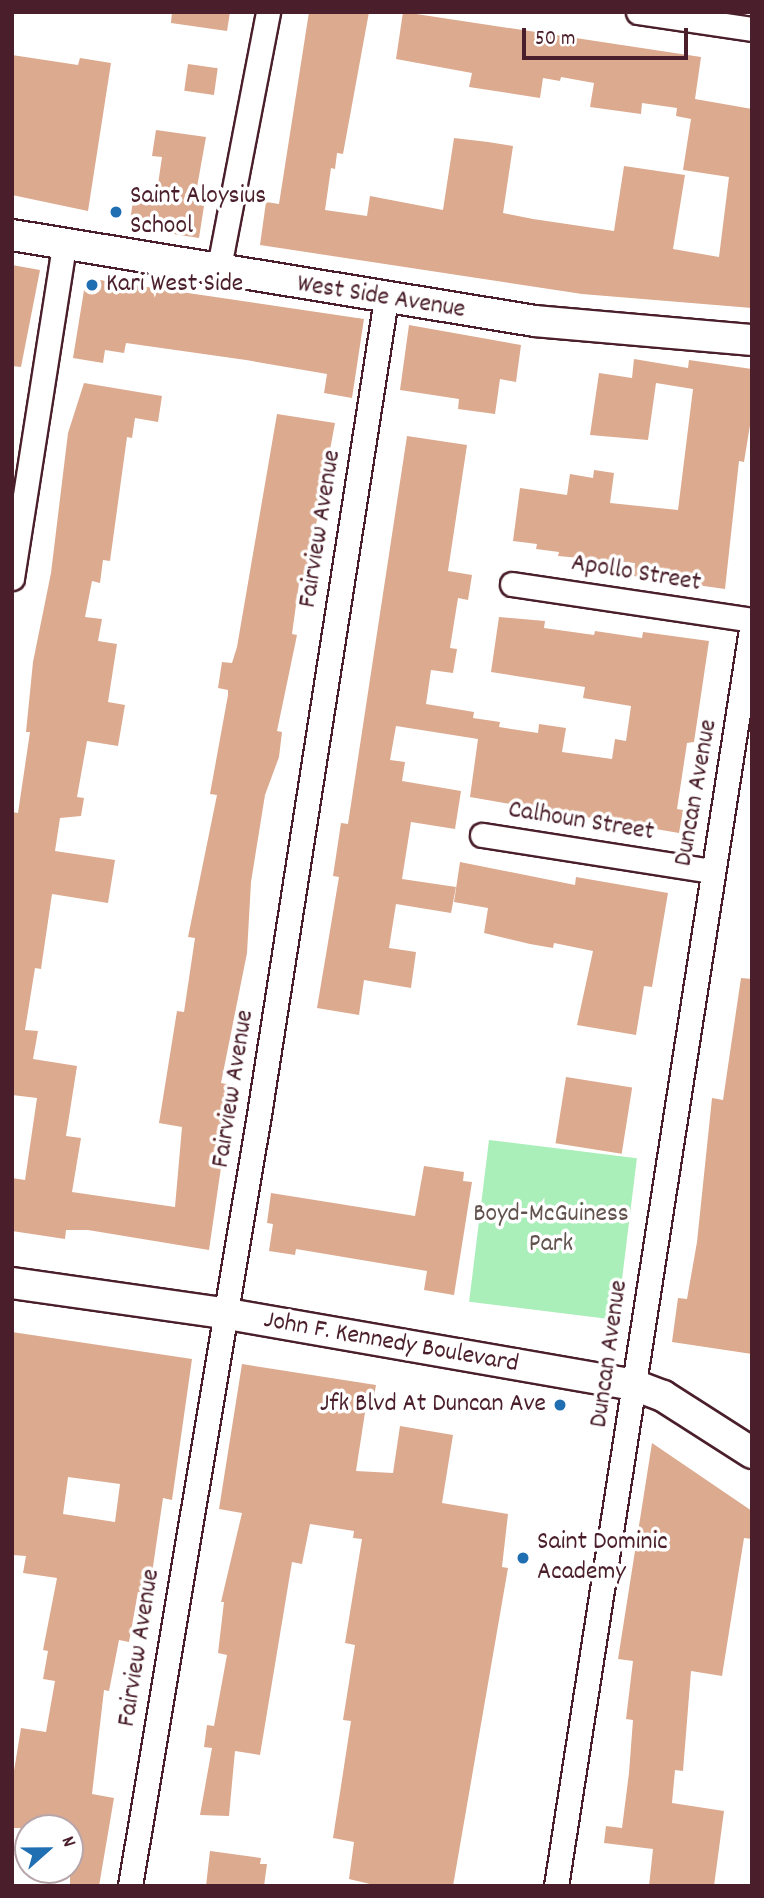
<!DOCTYPE html>
<style>
body{margin:0}
#map{position:relative;width:764px;height:1898px;overflow:hidden;background:#fff;font-family:Dekko,sans-serif}
div>[style]{position:absolute}
[style*='--x']{left:calc(var(--x)*1px);top:calc(var(--y)*1px);width:calc(var(--w)*1px);rotate:calc(var(--a)*1deg)}
.green>*{inset:0;background:#aaeeb9;transform-origin:0 0}
.building>*{inset:0;background:#dcaa8f;transform-origin:0 0}
.roads{filter:drop-shadow(2px 0 #4a1f2b) drop-shadow(-2px 0 #4a1f2b) drop-shadow(0 2px #4a1f2b) drop-shadow(0 -2px #4a1f2b)}
.minor>*{height:23px;margin:-11.5px;padding:0 11.5px;transform-origin:11.5px;border-radius:11.5px;background:#fff}
.major>*{height:30px;margin:-15px;padding:0 15px;transform-origin:15px;border-radius:15px;background:#fff}
.dots>*{width:19px;height:19px;translate:-50% -50%;box-sizing:border-box;border:4px solid #fff;border-radius:50%}
span{translate:-50% -50%;white-space:nowrap;text-align:center;line-height:1.15;-webkit-text-stroke:7px #fff;paint-order:stroke}
.poi-label{font-size:26px;color:#4a1f2b}
.left{translate:0 -50%;text-align:left}
.right{translate:-100% -50%;text-align:right}
.street-label{font-size:26px;color:#4a1f2b}
.park-label{font-size:26px;color:#62534e}
.frame{position:absolute;inset:0;border:14px solid #4a1f2b;pointer-events:none}
.north{position:absolute;left:14px;top:1814px;width:70px;height:70px;box-sizing:border-box;background:#fff;border:2px solid #b7a5aa;border-radius:50%;rotate:69deg;font-size:19px;font-weight:700;line-height:28px;text-align:center;color:#4a1f2b}
.north::after{content:'';display:block;margin:auto;width:24px;height:32px;background:#1f6fb2;clip-path:polygon(50% 0,100% 100%,50% 72%,0 100%)}
.scale{position:absolute;left:522px;top:28px;width:166px;height:32px;box-sizing:border-box;border:4px solid #4a1f2b;border-top:0;padding-left:9px;font-size:21px;line-height:24px;white-space:nowrap;color:#4a1f2b;-webkit-text-stroke:5px #fff;paint-order:stroke}
</style>
<div id="map">
<div class="green">
<div style="left:489px;top:1140px;width:149px;height:163px;rotate:7deg"></div>
</div>
<div class="building">
<div style="clip-path:polygon(172px 12px,230px 12px,227px 31px,171px 23px)"></div>
<div style="clip-path:polygon(309px 12px,369px 12px,343px 154px,337px 153px,335px 169px,331px 168px,325px 210px,367px 216px,370px 196px,443px 210px,454px 138px,488px 142px,513px 146px,503px 213px,533px 219px,614px 231px,624px 166px,685px 175px,673px 249px,719px 257px,729px 177px,683px 170px,691px 119px,676px 116px,677px 108px,642px 103px,641px 114px,590px 107px,594px 83px,561px 77px,560px 81px,543px 78px,540px 98px,469px 87px,472px 73px,396px 59px,403px 12px,701px 57px,695px 99px,752px 109px,752px 308px,582px 294px,260px 245px,266px 202px,279px 204px)"></div>
<div style="clip-path:polygon(12px 55px,78px 65px,80px 58px,111px 63px,88px 211px,12px 195px)"></div>
<div style="left:188px;top:64px;width:30px;height:27px;rotate:8deg"></div>
<div style="clip-path:polygon(156px 130px,206px 137px,194px 204px,204px 206px,199px 238px,129px 227px,134px 195px,156px 198px,162px 157px,152px 156px)"></div>
<div style="clip-path:polygon(12px 265px,40px 270px,21px 367px,12px 366px)"></div>
<div style="clip-path:polygon(86px 278px,364px 319px,352px 398px,324px 393px,327px 374px,246px 360px,126px 343px,124px 353px,105px 350px,103px 363px,73px 358px)"></div>
<div style="clip-path:polygon(409px 325px,521px 345px,516px 382px,500px 379px,495px 414px,458px 409px,459px 399px,400px 390px)"></div>
<div style="clip-path:polygon(634px 359px,688px 368px,689px 360px,752px 369px,752px 413px,744px 462px,739px 461px,725px 589px,633px 576px,635px 563px,558px 556px,559px 552px,536px 549px,537px 544px,513px 541px,520px 488px,567px 495px,570px 474px,593px 478px,594px 470px,614px 473px,610px 503px,678px 510px,693px 389px,656px 383px,648px 440px,590px 435px,599px 373px,632px 378px)"></div>
<div style="clip-path:polygon(84px 383px,162px 396px,158px 422px,135px 418px,132px 438px,127px 437px,110px 561px,103px 560px,100px 583px,92px 581px,85px 617px,102px 619px,98px 641px,117px 644px,108px 702px,125px 705px,118px 746px,87px 741px,77px 797px,84px 798px,81px 816px,60px 818px,55px 851px,115px 860px,108px 903px,52px 894px,41px 969px,35px 968px,25px 1030px,38px 1031px,33px 1059px,77px 1066px,66px 1136px,81px 1138px,72px 1192px,175px 1207px,182px 1127px,159px 1123px,177px 1011px,184px 1012px,195px 938px,188px 937px,217px 795px,210px 794px,228px 695px,228px 690px,218px 688px,222px 662px,232px 663px,237px 647px,277px 414px,335px 423px,305px 584px,299px 583px,292px 634px,297px 635px,277px 731px,282px 732px,279px 757px,265px 795px,251px 882px,247px 953px,221px 1083px,233px 1085px,209px 1250px,88px 1230px,66px 1230px,65px 1239px,12px 1231px,12px 1178px,25px 1180px,37px 1098px,12px 1095px,12px 812px,18px 813px,30px 732px,26px 732px,33px 662px,51px 573px,68px 433px)"></div>
<div style="clip-path:polygon(407px 436px,467px 445px,448px 571px,472px 575px,468px 600px,458px 598px,450px 648px,457px 649px,453px 673px,431px 670px,426px 704px,474px 712px,473px 718px,500px 722px,499px 727px,538px 733px,539px 724px,566px 728px,562px 752px,612px 759px,615px 739px,626px 741px,631px 706px,583px 698px,585px 687px,491px 672px,499px 617px,545px 621px,544px 628px,594px 635px,595px 631px,642px 638px,643px 632px,709px 641px,694px 742px,687px 743px,677px 809px,683px 810px,679px 833px,470px 797px,478px 739px,396px 726px,390px 760px,405px 762px,402px 781px,461px 791px,455px 829px,411px 822px,402px 879px,456px 887px,451px 913px,396px 904px,389px 948px,416px 952px,411px 988px,364px 980px,359px 1015px,317px 1008px,339px 877px,333px 876px,341px 823px,348px 824px)"></div>
<div style="clip-path:polygon(460px 862px,575px 885px,576px 877px,668px 893px,652px 987px,644px 986px,636px 1035px,577px 1025px,593px 951px,554px 943px,553px 948px,530px 944px,484px 933px,488px 908px,454px 902px)"></div>
<div style="clip-path:polygon(741px 978px,752px 979px,752px 1354px,672px 1342px,678px 1298px,687px 1299px,697px 1242px,712px 1098px,723px 1100px)"></div>
<div style="left:566px;top:1077px;width:67px;height:67px;rotate:9deg"></div>
<div style="clip-path:polygon(424px 1166px,464px 1172px,463px 1181px,472px 1182px,454px 1295px,424px 1290px,427px 1271px,296px 1249px,295px 1255px,269px 1251px,273px 1224px,267px 1223px,271px 1193px,415px 1216px)"></div>
<div style="clip-path:polygon(evenodd,12px 1332px,192px 1359px,172px 1500px,163px 1498px,149px 1594px,138px 1592px,129px 1642px,119px 1640px,109px 1691px,104px 1690px,92px 1794px,114px 1798px,99px 1886px,70px 1886px,70px 1828px,12px 1828px,12px 1783px,21px 1728px,46px 1732px,55px 1681px,43px 1679px,48px 1651px,43px 1650px,57px 1578px,23px 1573px,26px 1556px,12px 1555px,12px 1332px,68px 1477px,120px 1484px,115px 1522px,63px 1514px,68px 1477px)"></div>
<div style="clip-path:polygon(242px 1364px,376px 1385px,372px 1407px,366px 1406px,356px 1471px,393px 1473px,400px 1426px,453px 1435px,442px 1503px,508px 1514px,502px 1567px,508px 1568px,453px 1886px,378px 1886px,349px 1879px,354px 1842px,333px 1838px,351px 1721px,343px 1720px,355px 1645px,345px 1643px,362px 1539px,353px 1538px,354px 1531px,310px 1524px,302px 1564px,292px 1562px,260px 1755px,235px 1751px,229px 1816px,200px 1815px,212px 1748px,204px 1747px,207px 1725px,214px 1726px,227px 1655px,218px 1653px,224px 1602px,221px 1602px,242px 1513px,219px 1509px)"></div>
<div style="clip-path:polygon(652px 1443px,752px 1511px,752px 1539px,744px 1538px,722px 1676px,691px 1671px,683px 1771px,675px 1770px,672px 1803px,724px 1811px,714px 1886px,649px 1886px,653px 1849px,604px 1843px,606px 1826px,622px 1828px,629px 1773px,633px 1720px,626px 1719px,633px 1661px,618px 1659px)"></div>
<div style="clip-path:polygon(210px 1851px,261px 1858px,260px 1864px,267px 1864px,264px 1886px,206px 1886px)"></div>
</div>
<div class="roads">
<div class="minor">
<div style="--x:638;--y:12;--w:115;--a:8.5"></div>
<div style="--x:218;--y:272;--w:265;--a:-79.1"></div>
<div style="--x:12;--y:578;--w:336;--a:-81.1"></div>
<div style="--x:512;--y:584;--w:243;--a:8.5"></div>
<div style="--x:482;--y:835;--w:233;--a:8.9"></div>
<div style="--x:130;--y:1886;--w:789;--a:-80.51"></div>
<div style="--x:260;--y:1108;--w:819;--a:-81.15"></div>
<div style="--x:556;--y:1886;--w:1278;--a:-81.18"></div>
</div>
<div class="major">
<div style="--x:12;--y:235;--w:530;--a:9.34"></div>
<div style="--x:535;--y:321;--w:218;--a:5"></div>
<div style="--x:12;--y:1283;--w:212;--a:8.1"></div>
<div style="--x:222;--y:1313;--w:418;--a:9.9"></div>
<div style="--x:634;--y:1385;--w:31;--a:21"></div>
<div style="--x:663;--y:1396;--w:106;--a:32.6"></div>
</div>
</div>
<div class="dots">
<div style="left:116px;top:212px;background:#1f6fb2"></div>
<div style="left:92px;top:285px;background:#1f6fb2"></div>
<div style="left:560px;top:1405px;background:#1f6fb2"></div>
<div style="left:523px;top:1558px;background:#1f6fb2"></div>
</div>
<div class="poi-label">
<span class="left" style="left:130px;top:212px">Saint Aloysius<br>School</span>
<span class="left" style="left:106px;top:285px">Kari West Side</span>
<span class="right" style="left:546px;top:1405px">Jfk Blvd At Duncan Ave</span>
<span class="left" style="left:537px;top:1558px">Saint Dominic<br>Academy</span>
</div>
<div class="street-label">
<span style="left:381px;top:298px;rotate:9deg">West Side Avenue</span>
<span style="left:321px;top:529px;rotate:-81deg">Fairview Avenue</span>
<span style="left:636px;top:574px;rotate:9deg">Apollo Street</span>
<span style="left:697px;top:793px;rotate:-80deg">Duncan Avenue</span>
<span style="left:581px;top:822px;rotate:9deg">Calhoun Street</span>
<span style="left:234px;top:1089px;rotate:-81deg">Fairview Avenue</span>
<span style="left:391px;top:1343px;rotate:10deg">John F. Kennedy Boulevard</span>
<span style="left:610px;top:1354px;rotate:-82deg">Duncan Avenue</span>
<span style="left:140px;top:1648px;rotate:-81deg">Fairview Avenue</span>
</div>
<div class="park-label">
<span style="left:551px;top:1230px">Boyd-McGuiness<br>Park</span>
</div>
<div class="frame"></div>
<div class="north">N</div>
<div class="scale">50 m</div>
</div>
